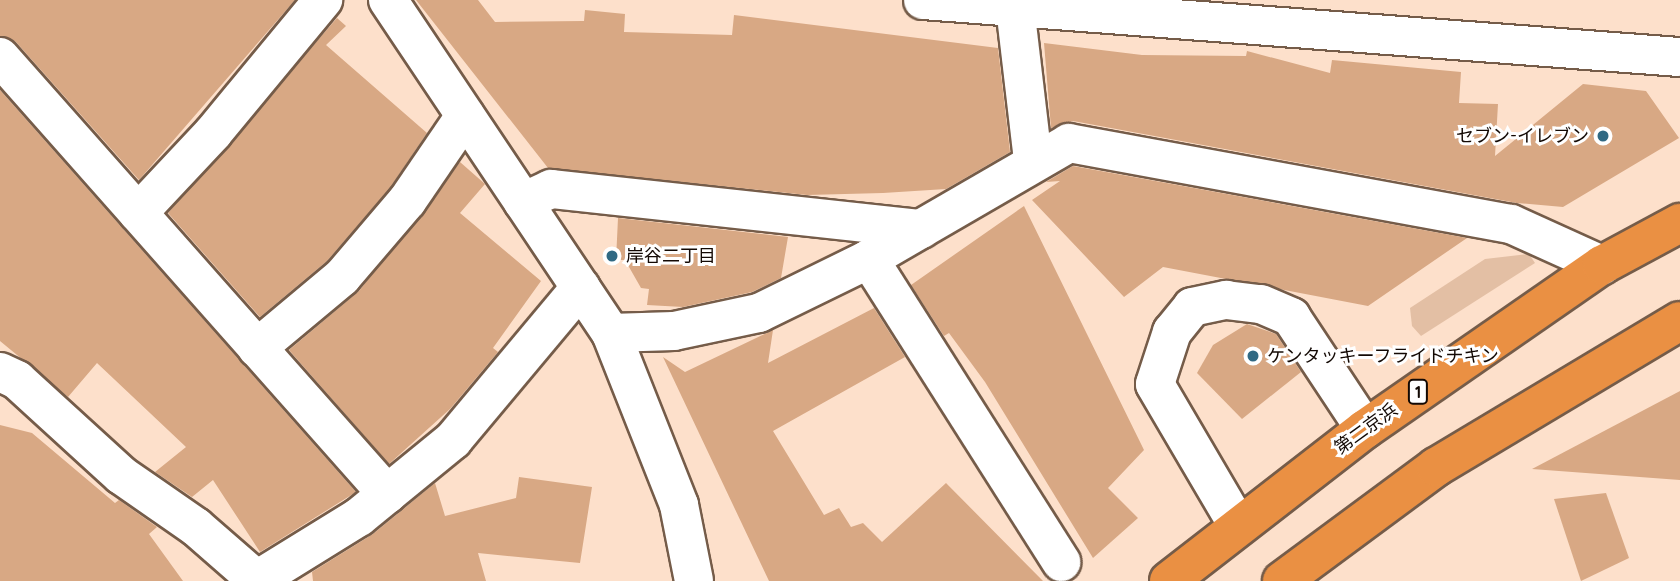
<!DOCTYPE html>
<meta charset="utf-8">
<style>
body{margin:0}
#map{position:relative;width:1680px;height:581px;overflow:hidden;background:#fde0cb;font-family:Quicksand,"Noto Sans JP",sans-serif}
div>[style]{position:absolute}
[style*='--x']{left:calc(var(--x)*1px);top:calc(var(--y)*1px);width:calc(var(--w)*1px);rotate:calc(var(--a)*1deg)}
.green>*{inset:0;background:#e3bfa4}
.building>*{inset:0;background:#d8a884}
.roads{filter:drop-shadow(2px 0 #755c49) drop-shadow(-2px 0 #755c49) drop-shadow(0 2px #755c49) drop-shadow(0 -2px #755c49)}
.minor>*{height:38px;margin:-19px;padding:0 19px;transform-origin:19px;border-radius:19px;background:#fff}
.highway>*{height:38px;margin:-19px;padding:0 19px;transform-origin:19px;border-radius:19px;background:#ea9043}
.dots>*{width:19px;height:19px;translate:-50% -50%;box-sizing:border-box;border:4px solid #fff;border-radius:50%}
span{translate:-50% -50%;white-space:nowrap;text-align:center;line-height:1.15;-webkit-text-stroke:6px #fff;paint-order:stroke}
.shield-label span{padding:2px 5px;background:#fff;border:2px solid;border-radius:5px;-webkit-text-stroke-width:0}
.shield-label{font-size:16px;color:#130904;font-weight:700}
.poi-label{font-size:18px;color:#130904}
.right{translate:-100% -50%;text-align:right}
.left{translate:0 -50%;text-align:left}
.street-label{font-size:18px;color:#130904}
</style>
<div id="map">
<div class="green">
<div style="clip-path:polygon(1529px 254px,1535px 263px,1421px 336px,1412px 326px,1410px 308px,1485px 259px)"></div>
</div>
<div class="building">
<div style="clip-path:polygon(0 0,295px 0,139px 180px,16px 42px,0 36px)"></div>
<div style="clip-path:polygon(416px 0,478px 0,495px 22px,584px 21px,585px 10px,625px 14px,624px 32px,732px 35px,734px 15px,998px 48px,1010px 152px,946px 189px,883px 193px,807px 195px,548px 168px)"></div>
<div style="clip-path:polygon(337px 18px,346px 26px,326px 45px,427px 133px,390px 188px,327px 261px,260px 317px,168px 213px)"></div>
<div style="clip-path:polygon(1044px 43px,1142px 55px,1246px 56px,1247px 51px,1330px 73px,1332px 60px,1461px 72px,1459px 103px,1498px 104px,1495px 156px,1583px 84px,1646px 91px,1679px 138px,1563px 207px,1517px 203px,1073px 121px,1051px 128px)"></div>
<div style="clip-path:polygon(0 90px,241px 362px,356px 492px,260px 552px,213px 480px,192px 497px,155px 472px,186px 447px,97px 363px,68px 397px,0 341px)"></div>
<div style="clip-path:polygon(460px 162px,485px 184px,460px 213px,541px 281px,493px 348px,498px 352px,450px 409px,389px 464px,289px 350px,359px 291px)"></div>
<div style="clip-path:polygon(1073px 166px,1467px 238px,1368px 306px,1163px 267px,1124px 297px,1032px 200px,1060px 181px,1046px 182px)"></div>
<div style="clip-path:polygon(1024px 206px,1144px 450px,1108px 488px,1138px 518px,1093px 558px,985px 382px,949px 333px,944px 336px,911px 285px)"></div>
<div style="clip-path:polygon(618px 218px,788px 237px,781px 278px,752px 292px,683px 307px,647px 305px,649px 289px,641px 288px,625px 260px,616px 260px)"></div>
<div style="clip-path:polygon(874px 308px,905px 357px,773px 431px,824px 515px,839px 508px,851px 527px,863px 523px,882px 542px,946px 483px,1043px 581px,769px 581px,663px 357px,685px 372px,773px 330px,768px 363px)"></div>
<div style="clip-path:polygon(1247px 324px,1276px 334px,1301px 372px,1242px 419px,1197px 373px,1213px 345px)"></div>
<div style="clip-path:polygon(1680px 391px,1680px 480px,1532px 469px)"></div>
<div style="clip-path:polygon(0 425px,32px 433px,115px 503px,119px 500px,157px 527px,149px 534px,183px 581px,0 581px)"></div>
<div style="clip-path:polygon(519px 477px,592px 487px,580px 563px,478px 553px,486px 581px,313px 581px,312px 572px,373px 534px,435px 483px,445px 516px,516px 498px)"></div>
<div style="clip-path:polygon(1606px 493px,1629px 558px,1581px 581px,1554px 499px)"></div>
</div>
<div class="roads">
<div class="minor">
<div style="--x:388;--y:0;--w:401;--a:56.2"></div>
<div style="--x:611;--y:333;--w:185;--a:68.4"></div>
<div style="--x:679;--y:505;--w:77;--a:78.8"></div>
<div style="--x:923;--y:0;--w:759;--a:4.31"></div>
<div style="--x:1015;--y:7;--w:154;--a:83.3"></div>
<div style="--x:0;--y:57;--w:584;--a:48.47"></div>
<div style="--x:523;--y:202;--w:31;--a:-25"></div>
<div style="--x:551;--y:189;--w:372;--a:6.2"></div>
<div style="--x:138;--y:213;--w:110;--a:-46.8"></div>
<div style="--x:213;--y:133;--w:173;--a:-50.4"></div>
<div style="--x:869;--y:259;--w:359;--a:57.6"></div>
<div style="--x:611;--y:333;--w:63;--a:-1.8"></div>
<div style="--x:674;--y:331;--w:87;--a:-12"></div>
<div style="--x:759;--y:313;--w:123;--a:-26.1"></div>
<div style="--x:869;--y:259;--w:231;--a:-30.1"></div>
<div style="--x:1069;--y:143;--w:449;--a:10.4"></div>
<div style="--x:1511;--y:224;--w:100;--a:24.3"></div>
<div style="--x:257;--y:348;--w:111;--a:-39.9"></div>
<div style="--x:342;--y:277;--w:100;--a:-49.5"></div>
<div style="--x:407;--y:201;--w:103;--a:-55.7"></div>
<div style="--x:0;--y:372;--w:19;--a:25"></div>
<div style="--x:17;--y:380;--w:141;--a:42.4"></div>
<div style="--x:121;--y:475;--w:91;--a:34.7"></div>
<div style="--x:196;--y:527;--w:82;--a:41.1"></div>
<div style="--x:1237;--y:524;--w:162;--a:-120.4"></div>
<div style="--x:1155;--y:384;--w:55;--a:-71.9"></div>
<div style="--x:1172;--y:332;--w:32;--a:-51"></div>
<div style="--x:1192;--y:307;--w:35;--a:-12"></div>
<div style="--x:1226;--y:300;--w:35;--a:7"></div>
<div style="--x:1261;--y:304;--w:33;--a:23"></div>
<div style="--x:1291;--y:317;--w:134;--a:56.5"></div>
<div style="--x:257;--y:580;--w:120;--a:-31.7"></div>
<div style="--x:359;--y:517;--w:122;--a:-39.3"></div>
<div style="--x:453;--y:440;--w:199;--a:-50.1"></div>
</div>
<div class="highway">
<div style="--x:1169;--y:581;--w:248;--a:-37.8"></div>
<div style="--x:1365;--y:429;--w:288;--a:-34.7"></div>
<div style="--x:1602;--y:265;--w:89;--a:-28.3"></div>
<div style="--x:1282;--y:581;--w:192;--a:-36.5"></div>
<div style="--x:1436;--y:467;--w:284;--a:-30.9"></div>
</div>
</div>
<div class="dots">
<div style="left:1603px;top:136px;background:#306983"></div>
<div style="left:612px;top:256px;background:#306983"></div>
<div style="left:1253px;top:356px;background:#306983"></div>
</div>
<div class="shield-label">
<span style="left:1418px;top:392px">1</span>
</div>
<div class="poi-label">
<span class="right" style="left:1589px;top:136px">セブン-イレブン</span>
<span class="left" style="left:626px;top:256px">岸谷二丁目</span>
<span class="left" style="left:1267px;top:356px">ケンタッキーフライドチキン</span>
</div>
<div class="street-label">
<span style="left:1366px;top:429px;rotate:-36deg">第二京浜</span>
</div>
</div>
